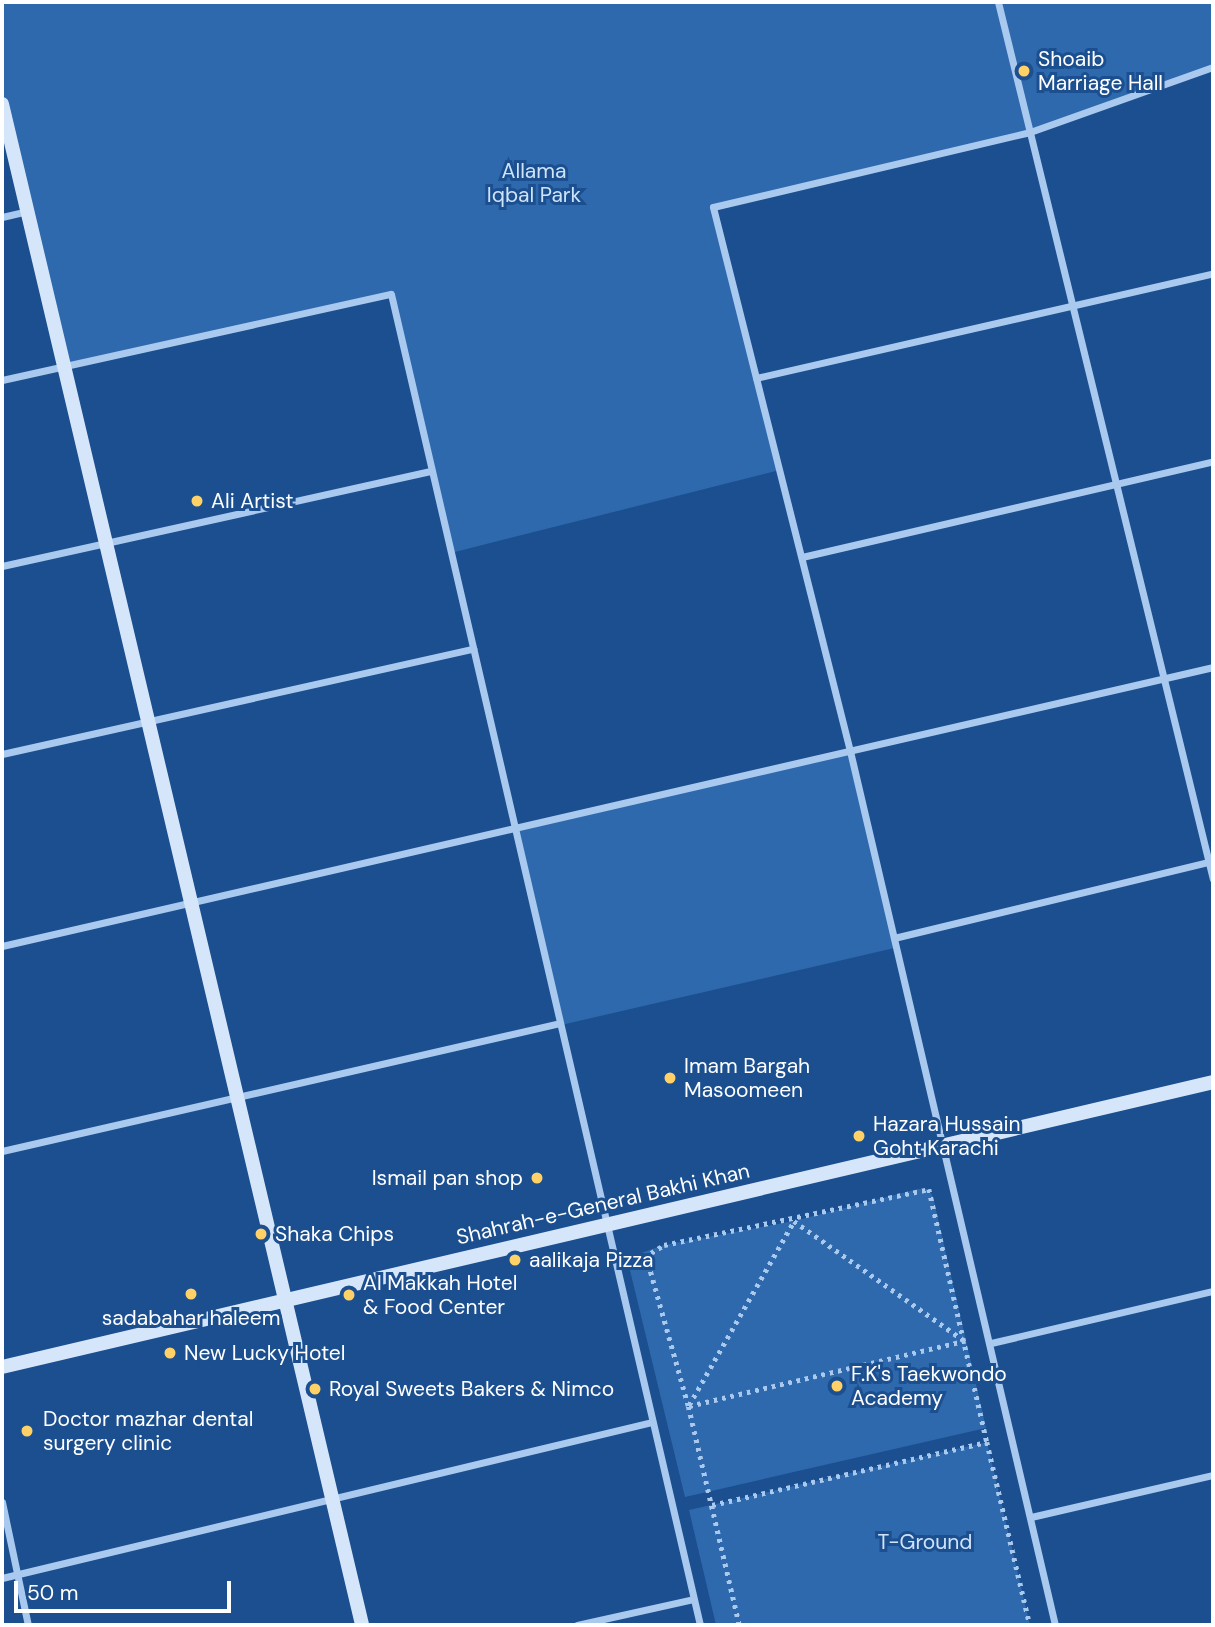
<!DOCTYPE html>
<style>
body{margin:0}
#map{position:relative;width:1215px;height:1627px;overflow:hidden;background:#1b4f8f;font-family:"DM Sans",sans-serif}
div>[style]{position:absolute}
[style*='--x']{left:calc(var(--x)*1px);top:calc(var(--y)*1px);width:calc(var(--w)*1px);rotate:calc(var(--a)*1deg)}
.green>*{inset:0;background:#2e69ad;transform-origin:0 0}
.path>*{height:4.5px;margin-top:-2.25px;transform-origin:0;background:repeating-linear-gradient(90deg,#a9c9ee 0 3.5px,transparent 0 8.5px)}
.street>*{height:7px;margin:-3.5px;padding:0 3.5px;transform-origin:3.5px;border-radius:3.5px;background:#a9c9ee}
.secondary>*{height:14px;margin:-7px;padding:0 7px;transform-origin:7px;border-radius:7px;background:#d6e6fa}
.dots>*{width:19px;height:19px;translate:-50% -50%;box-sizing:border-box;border:4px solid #1b4f8f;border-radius:50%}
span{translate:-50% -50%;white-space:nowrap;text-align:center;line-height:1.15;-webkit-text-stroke:6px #1b4f8f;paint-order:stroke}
.poi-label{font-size:21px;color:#fff}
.left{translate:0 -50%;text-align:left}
.right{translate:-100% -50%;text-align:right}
.park-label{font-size:21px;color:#cfe3fa}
.street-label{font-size:21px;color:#fff}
.frame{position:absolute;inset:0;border:4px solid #fff;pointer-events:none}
.scale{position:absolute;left:14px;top:1581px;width:217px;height:32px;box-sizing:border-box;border:4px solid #fff;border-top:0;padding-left:9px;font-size:21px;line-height:24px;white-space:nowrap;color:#fff;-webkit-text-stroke:5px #1b4f8f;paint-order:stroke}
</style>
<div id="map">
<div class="green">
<div style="clip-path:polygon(2px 2px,1213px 2px,1213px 67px,1030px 132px,713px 207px,780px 470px,451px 553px,390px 294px,64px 366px,2px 102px)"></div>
<div style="left:850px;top:751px;width:202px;height:344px;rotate:77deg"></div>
<div style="clip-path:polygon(918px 1189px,929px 1189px,933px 1197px,986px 1428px,685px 1497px,627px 1258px,664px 1245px,794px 1221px)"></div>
<div style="clip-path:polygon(987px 1442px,1030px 1625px,716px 1625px,689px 1510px)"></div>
</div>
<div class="path">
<div style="--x:689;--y:1405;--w:212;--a:-60.3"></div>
<div style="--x:794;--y:1221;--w:209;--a:35.1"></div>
<div style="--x:689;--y:1406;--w:284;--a:-13.3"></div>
<div style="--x:712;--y:1505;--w:282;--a:-12.9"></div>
<div style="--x:987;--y:1442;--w:188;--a:76.8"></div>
<div style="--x:739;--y:1625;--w:225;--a:-103.1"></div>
<div style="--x:688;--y:1406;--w:144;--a:-105.7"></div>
<div style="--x:649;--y:1267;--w:14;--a:-82"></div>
<div style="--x:651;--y:1253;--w:15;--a:-32"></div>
<div style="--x:664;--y:1245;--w:271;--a:-11.9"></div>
<div style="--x:929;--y:1189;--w:260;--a:77.1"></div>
</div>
<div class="street">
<div style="--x:998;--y:2;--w:903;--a:76.23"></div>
<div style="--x:2;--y:217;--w:26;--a:-13"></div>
<div style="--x:756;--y:378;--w:469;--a:-12.9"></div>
<div style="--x:2;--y:380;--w:398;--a:-12.5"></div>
<div style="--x:391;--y:294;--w:1366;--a:76.93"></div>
<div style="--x:802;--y:557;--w:422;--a:-13.1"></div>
<div style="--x:2;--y:566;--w:440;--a:-12.5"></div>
<div style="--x:2;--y:754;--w:483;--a:-12.6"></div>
<div style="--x:894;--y:938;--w:328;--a:-13.6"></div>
<div style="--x:2;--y:946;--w:1243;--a:-12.97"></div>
<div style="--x:2;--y:1151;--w:572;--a:-12.92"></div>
<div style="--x:991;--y:1343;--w:228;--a:-13.2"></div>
<div style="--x:2;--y:1502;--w:126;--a:78.1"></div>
<div style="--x:1031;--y:1517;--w:187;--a:-13"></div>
<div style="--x:2;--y:1578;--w:668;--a:-13.5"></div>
<div style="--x:577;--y:1625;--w:119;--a:-12.6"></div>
<div style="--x:1055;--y:1625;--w:898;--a:-103.2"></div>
<div style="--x:850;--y:751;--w:561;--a:-104.14"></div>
<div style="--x:713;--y:207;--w:326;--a:-13.3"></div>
<div style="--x:1030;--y:132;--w:194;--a:-19.6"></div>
</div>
<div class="secondary">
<div style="--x:2;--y:104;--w:1563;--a:76.68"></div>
<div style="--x:2;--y:1367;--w:1244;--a:-13.24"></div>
</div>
<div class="dots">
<div style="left:1024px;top:71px;background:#ffd166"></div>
<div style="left:197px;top:501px;background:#ffd166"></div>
<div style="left:670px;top:1078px;background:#ffd166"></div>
<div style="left:859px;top:1136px;background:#ffd166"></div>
<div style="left:537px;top:1178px;background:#ffd166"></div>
<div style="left:261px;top:1234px;background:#ffd166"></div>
<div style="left:515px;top:1260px;background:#ffd166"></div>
<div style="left:191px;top:1294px;background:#ffd166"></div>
<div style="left:349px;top:1295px;background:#ffd166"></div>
<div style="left:170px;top:1353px;background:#ffd166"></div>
<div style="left:837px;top:1386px;background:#ffd166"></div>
<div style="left:315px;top:1389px;background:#ffd166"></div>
<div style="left:27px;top:1431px;background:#ffd166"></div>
</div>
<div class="poi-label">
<span class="left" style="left:1038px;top:71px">Shoaib<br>Marriage Hall</span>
<span class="left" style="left:211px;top:501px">Ali Artist</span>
<span class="left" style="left:684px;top:1078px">Imam Bargah<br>Masoomeen</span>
<span class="left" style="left:873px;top:1136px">Hazara Hussain<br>Goht Karachi</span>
<span class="right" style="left:523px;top:1178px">Ismail pan shop</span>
<span class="left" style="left:275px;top:1234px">Shaka Chips</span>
<span class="left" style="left:529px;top:1260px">aalikaja Pizza</span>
<span class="left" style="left:363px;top:1295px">Al Makkah Hotel<br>&amp; Food Center</span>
<span style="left:191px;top:1318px">sadabahar haleem</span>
<span class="left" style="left:184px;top:1353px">New Lucky Hotel</span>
<span class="left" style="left:851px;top:1386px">F.K's Taekwondo<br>Academy</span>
<span class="left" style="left:329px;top:1389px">Royal Sweets Bakers &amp; Nimco</span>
<span class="left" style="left:43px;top:1431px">Doctor mazhar dental<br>surgery clinic</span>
</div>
<div class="park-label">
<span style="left:534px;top:183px">Allama<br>Iqbal Park</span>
<span style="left:925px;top:1542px">T-Ground</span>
</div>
<div class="street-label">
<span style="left:603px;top:1204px;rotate:-13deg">Shahrah-e-General Bakhi Khan</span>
</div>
<div class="frame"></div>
<div class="scale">50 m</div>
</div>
